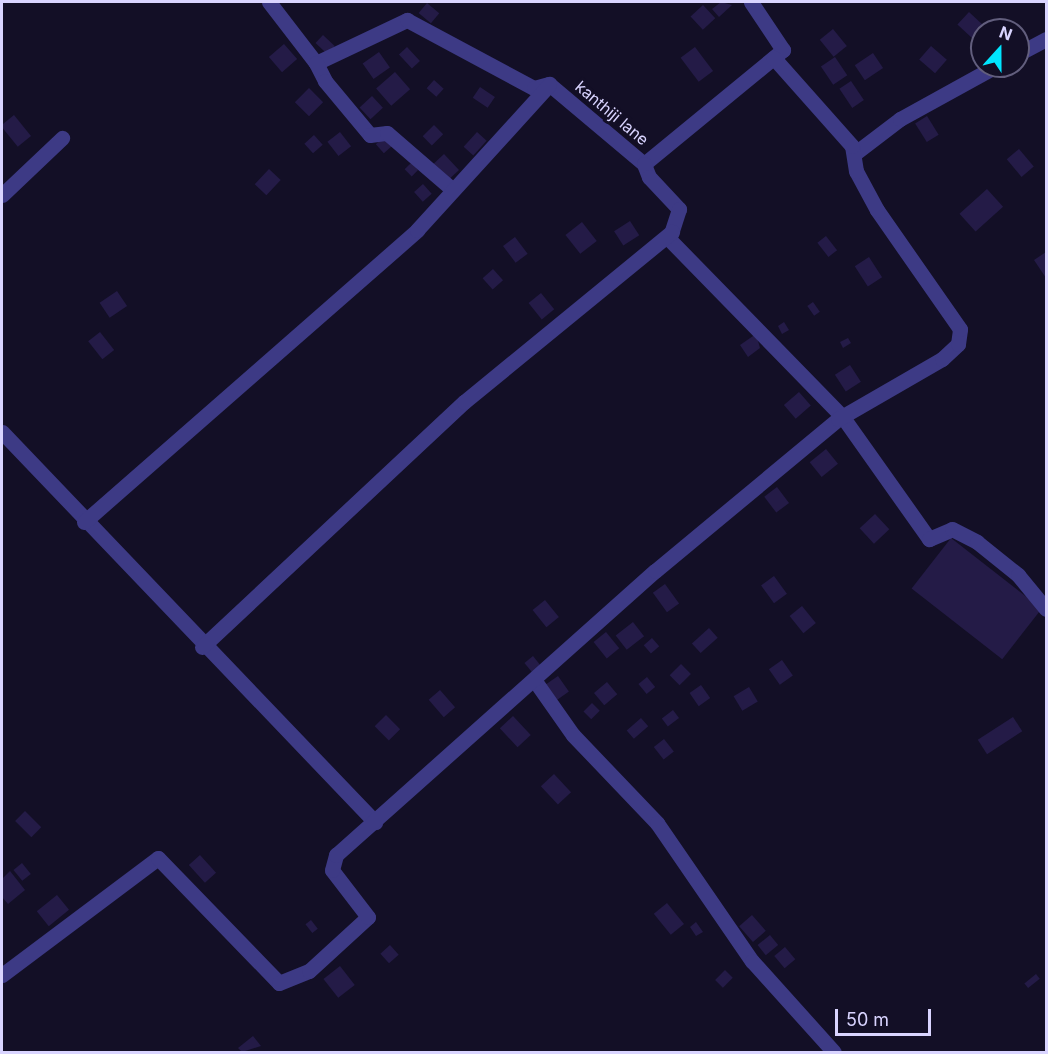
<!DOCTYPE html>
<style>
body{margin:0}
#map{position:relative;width:1048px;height:1054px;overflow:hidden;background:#130f26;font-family:Inter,sans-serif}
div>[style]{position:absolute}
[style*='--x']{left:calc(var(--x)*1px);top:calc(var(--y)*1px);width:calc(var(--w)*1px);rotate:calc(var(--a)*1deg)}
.building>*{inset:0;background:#241b47;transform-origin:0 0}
.street>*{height:15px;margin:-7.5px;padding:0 7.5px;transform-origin:7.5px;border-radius:7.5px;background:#3d3a85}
span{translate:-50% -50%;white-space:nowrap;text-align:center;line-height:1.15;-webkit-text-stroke:6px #130f26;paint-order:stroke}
.street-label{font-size:16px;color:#d9d4ff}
.frame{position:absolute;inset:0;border:3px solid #d9d4ff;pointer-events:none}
.north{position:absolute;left:970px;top:18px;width:60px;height:60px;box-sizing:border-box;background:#130f26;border:2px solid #625e7d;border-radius:50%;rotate:21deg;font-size:16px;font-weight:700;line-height:24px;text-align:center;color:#d9d4ff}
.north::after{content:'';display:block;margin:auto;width:21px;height:27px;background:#00e5ff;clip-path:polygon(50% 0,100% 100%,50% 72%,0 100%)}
.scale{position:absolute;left:835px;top:1009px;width:96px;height:27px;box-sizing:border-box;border:3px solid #d9d4ff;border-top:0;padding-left:8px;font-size:18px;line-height:21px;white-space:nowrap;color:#d9d4ff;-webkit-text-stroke:4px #130f26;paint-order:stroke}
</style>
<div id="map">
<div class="building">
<div style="clip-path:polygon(721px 2px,732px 5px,719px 17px,712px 9px)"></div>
<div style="left:427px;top:3px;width:16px;height:13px;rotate:40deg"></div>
<div style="left:703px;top:5px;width:18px;height:17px;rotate:47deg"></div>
<div style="left:969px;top:12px;width:21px;height:17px;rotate:43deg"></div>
<div style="left:833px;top:29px;width:22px;height:17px;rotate:51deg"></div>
<div style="left:323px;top:35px;width:16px;height:11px;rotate:43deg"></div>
<div style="left:284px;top:44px;width:20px;height:20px;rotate:49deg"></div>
<div style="left:931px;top:46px;width:21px;height:18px;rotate:41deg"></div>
<div style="left:407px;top:47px;width:19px;height:11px;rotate:47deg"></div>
<div style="left:695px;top:47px;width:30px;height:18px;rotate:53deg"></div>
<div style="left:379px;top:52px;width:19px;height:20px;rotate:55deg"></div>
<div style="left:873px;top:53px;width:18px;height:22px;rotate:56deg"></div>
<div style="left:835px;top:57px;width:22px;height:17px;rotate:56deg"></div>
<div style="left:395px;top:72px;width:23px;height:25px;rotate:49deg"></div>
<div style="left:434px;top:80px;width:13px;height:11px;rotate:42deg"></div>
<div style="left:851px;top:81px;width:23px;height:14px;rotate:56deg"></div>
<div style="left:480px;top:87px;width:18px;height:13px;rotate:34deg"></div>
<div style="left:309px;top:88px;width:20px;height:20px;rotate:45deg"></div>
<div style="left:372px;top:96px;width:16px;height:17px;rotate:47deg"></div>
<div style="left:14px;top:115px;width:27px;height:17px;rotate:51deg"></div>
<div style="left:927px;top:116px;width:22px;height:14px;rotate:58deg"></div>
<div style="left:434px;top:125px;width:13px;height:16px;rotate:45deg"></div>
<div style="left:340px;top:132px;width:18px;height:16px;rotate:52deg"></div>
<div style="left:477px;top:132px;width:13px;height:20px;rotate:42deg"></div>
<div style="left:314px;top:135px;width:13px;height:13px;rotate:48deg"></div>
<div style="left:384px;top:137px;width:12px;height:11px;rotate:48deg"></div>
<div style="left:1019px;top:149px;width:23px;height:16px;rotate:50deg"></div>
<div style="left:444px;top:154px;width:22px;height:15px;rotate:47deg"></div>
<div style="left:411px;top:163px;width:10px;height:9px;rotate:45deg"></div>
<div style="left:269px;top:169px;width:16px;height:21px;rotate:43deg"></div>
<div style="left:423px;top:184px;width:13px;height:12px;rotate:48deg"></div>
<div style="left:987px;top:189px;width:24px;height:37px;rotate:48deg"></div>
<div style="left:630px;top:221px;width:17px;height:19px;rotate:57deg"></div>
<div style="left:582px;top:222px;width:24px;height:21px;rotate:52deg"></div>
<div style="left:826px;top:236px;width:18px;height:11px;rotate:52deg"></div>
<div style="left:515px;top:237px;width:21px;height:15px;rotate:53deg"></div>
<div style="clip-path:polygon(1046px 252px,1046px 278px,1034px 260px)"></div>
<div style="left:869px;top:257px;width:24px;height:17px;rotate:57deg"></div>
<div style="left:493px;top:269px;width:15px;height:14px;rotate:48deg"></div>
<div style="left:117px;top:291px;width:18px;height:21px;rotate:56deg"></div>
<div style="left:541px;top:293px;width:21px;height:16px;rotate:51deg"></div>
<div style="left:813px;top:302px;width:12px;height:7px;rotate:55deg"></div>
<div style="clip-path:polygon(784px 322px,789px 330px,782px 334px,778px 326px)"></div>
<div style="left:100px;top:332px;width:23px;height:15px;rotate:52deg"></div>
<div style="clip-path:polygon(756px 334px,760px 348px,748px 357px,740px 345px)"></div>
<div style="clip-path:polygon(848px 338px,851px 343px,843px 348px,840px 342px)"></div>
<div style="left:850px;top:365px;width:20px;height:18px;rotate:57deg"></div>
<div style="left:799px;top:392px;width:18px;height:20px;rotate:49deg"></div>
<div style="left:826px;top:449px;width:19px;height:21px;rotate:51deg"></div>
<div style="left:777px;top:487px;width:20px;height:16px;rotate:53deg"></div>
<div style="left:875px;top:514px;width:21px;height:21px;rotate:47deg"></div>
<div style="left:951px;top:538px;width:115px;height:64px;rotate:38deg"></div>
<div style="left:774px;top:576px;width:22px;height:16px;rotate:54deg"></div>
<div style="left:665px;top:584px;width:24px;height:15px;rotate:54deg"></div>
<div style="left:545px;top:600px;width:22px;height:16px;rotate:51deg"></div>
<div style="left:802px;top:606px;width:22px;height:16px;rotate:51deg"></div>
<div style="left:633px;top:622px;width:18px;height:22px;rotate:52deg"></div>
<div style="left:709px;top:628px;width:13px;height:23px;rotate:48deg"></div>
<div style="left:606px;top:632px;width:21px;height:16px;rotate:51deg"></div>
<div style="left:652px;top:638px;width:11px;height:11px;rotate:49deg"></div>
<div style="left:533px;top:656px;width:14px;height:11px;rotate:51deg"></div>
<div style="left:782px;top:660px;width:19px;height:16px;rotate:55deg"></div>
<div style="left:681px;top:664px;width:14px;height:16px;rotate:45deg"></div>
<div style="left:558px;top:676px;width:19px;height:15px;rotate:55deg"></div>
<div style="left:647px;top:677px;width:13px;height:11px;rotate:51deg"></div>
<div style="left:607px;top:682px;width:16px;height:17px;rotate:50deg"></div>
<div style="left:701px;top:685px;width:16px;height:14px;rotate:55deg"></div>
<div style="left:749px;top:687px;width:17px;height:18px;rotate:59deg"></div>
<div style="left:440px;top:690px;width:23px;height:15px;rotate:49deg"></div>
<div style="left:592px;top:703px;width:11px;height:12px;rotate:45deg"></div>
<div style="left:673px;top:710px;width:10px;height:14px;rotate:53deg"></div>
<div style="left:386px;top:715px;width:20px;height:16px;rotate:45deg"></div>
<div style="left:513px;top:716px;width:26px;height:18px;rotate:47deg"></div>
<div style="left:1013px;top:717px;width:17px;height:42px;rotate:57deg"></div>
<div style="left:641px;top:718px;width:11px;height:19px;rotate:49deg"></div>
<div style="left:664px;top:739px;width:16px;height:13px;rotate:52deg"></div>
<div style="left:554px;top:774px;width:25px;height:18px;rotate:47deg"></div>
<div style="left:25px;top:811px;width:23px;height:14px;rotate:45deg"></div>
<div style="left:200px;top:855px;width:24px;height:15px;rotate:48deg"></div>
<div style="left:22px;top:863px;width:14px;height:11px;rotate:51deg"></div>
<div style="clip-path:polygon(10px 871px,25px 890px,8px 904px,2px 897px,2px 879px)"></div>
<div style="left:57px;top:895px;width:19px;height:26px;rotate:51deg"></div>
<div style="left:667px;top:903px;width:27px;height:17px;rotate:51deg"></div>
<div style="left:752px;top:915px;width:21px;height:17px;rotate:49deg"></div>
<div style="left:311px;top:920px;width:11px;height:7px;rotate:52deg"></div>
<div style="clip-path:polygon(696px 922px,703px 932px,696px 936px,690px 927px)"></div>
<div style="left:770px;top:935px;width:13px;height:16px;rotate:51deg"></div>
<div style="left:390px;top:945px;width:13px;height:13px;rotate:48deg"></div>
<div style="left:785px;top:947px;width:16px;height:14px;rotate:50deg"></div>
<div style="left:340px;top:966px;width:24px;height:21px;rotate:52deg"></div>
<div style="left:725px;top:970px;width:11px;height:14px;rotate:45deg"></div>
<div style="left:1036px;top:974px;width:6px;height:15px;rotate:51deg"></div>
<div style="clip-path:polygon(253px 1036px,261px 1046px,242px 1052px,238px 1048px)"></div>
</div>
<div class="street">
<div style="--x:269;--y:2;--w:77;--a:52.4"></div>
<div style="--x:316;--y:63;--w:101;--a:-25.3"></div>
<div style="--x:407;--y:20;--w:144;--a:28.2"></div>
<div style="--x:534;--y:88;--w:16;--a:-15"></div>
<div style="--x:549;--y:84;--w:124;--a:40.1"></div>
<div style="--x:644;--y:164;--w:180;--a:-39.4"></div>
<div style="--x:783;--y:50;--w:58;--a:-123.7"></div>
<div style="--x:1018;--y:54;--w:32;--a:-28"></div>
<div style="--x:316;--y:63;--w:20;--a:63"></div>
<div style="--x:325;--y:81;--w:70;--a:50.2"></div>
<div style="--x:370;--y:135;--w:17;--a:-7"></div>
<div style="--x:387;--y:133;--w:87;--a:40.8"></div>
<div style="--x:854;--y:154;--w:58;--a:-37.3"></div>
<div style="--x:900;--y:119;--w:110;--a:-28.9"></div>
<div style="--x:644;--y:164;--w:14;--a:69"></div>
<div style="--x:649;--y:177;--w:44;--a:46.8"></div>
<div style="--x:679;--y:209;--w:32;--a:108"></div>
<div style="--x:669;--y:239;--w:248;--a:45.7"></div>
<div style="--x:842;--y:416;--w:151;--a:54.7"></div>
<div style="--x:929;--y:539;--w:25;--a:-23"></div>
<div style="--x:952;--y:529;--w:28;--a:27"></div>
<div style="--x:977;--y:542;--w:53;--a:38.8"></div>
<div style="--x:1018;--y:575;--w:44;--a:50.5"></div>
<div style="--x:2;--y:195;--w:83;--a:-43.5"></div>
<div style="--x:2;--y:432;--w:540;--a:46.28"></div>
<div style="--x:84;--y:522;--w:443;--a:-41.2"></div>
<div style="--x:417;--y:230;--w:196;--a:-47.7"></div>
<div style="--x:202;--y:647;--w:359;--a:-43.1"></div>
<div style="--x:464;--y:402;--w:269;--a:-39.3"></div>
<div style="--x:535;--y:681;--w:66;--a:54.9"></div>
<div style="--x:573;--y:735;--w:122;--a:46.3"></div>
<div style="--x:657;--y:823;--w:168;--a:55.5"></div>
<div style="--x:752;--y:961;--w:122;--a:48"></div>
<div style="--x:2;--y:975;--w:195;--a:-36.9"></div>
<div style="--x:158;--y:858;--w:174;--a:45.9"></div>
<div style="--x:279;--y:983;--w:32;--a:-22"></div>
<div style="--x:309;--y:971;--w:80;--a:-42.5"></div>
<div style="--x:368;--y:917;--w:59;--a:-127.5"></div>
<div style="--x:332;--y:870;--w:16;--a:-75"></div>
<div style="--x:336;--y:855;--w:427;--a:-41.7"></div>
<div style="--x:655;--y:571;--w:238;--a:-39.7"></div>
<div style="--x:838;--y:419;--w:120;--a:-30"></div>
<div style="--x:942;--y:359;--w:22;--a:-43"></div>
<div style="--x:958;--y:344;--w:15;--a:-82"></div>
<div style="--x:960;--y:329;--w:145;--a:-124.9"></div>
<div style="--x:877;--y:210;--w:44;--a:-118.3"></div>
<div style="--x:856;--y:171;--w:25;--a:-99"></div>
<div style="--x:852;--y:146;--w:118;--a:-131.6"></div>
</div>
<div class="street-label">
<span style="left:612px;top:113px;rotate:40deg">kanthiji lane</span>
</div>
<div class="frame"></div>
<div class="north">N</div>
<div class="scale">50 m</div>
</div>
